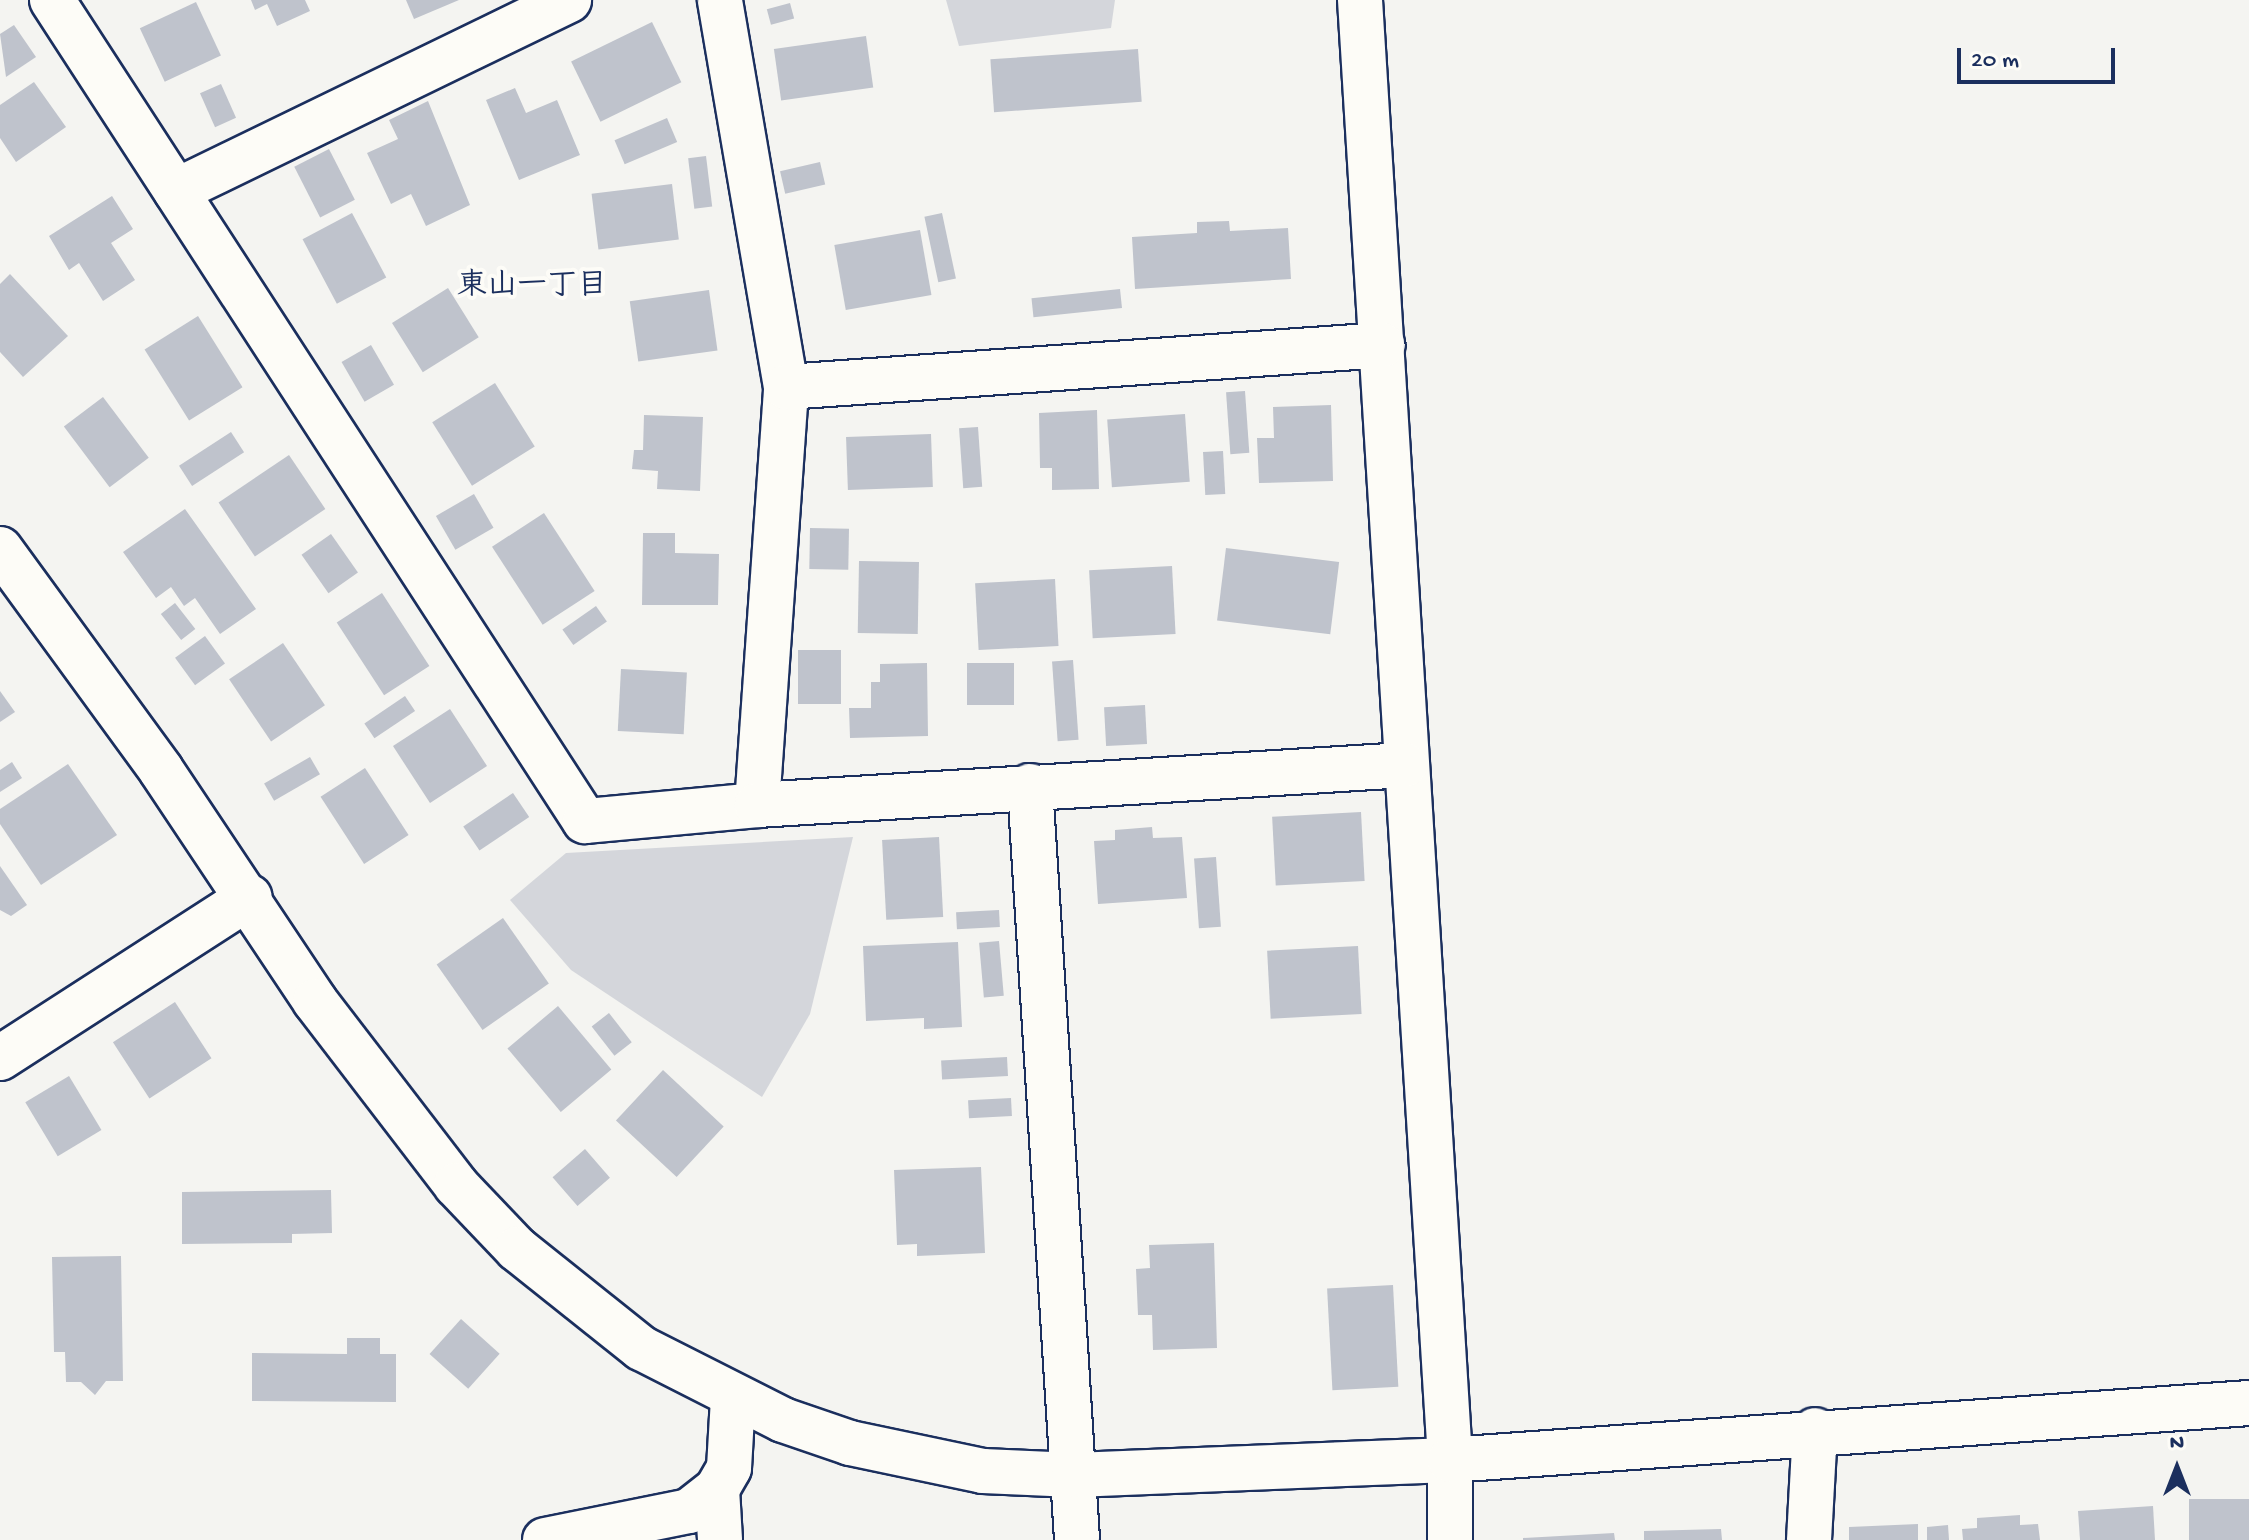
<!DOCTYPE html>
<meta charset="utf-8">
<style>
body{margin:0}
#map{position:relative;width:2249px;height:1540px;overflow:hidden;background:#f4f4f1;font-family:"Gochi Hand","Klee One",sans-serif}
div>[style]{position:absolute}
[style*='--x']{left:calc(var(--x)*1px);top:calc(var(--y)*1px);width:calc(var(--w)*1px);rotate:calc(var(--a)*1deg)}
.green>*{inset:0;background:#d4d6db}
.building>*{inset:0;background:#bfc3cc;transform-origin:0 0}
.roads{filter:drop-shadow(2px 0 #1b2f5e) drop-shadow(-2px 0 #1b2f5e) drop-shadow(0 2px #1b2f5e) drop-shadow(0 -2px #1b2f5e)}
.street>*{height:44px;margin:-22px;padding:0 22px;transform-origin:22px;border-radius:22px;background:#fdfcf7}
.secondary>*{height:44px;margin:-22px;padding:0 22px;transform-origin:22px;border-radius:22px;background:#fdfcf7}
span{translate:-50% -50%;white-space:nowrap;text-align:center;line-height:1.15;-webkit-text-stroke:8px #fdfcf7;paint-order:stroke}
.neighbourhood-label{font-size:30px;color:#1b2f5e;font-weight:700}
.north{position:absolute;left:2137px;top:1428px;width:80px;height:80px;-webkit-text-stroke:6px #fdfcf7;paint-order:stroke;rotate:0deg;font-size:22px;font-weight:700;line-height:32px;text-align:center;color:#1b2f5e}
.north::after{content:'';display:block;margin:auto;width:28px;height:36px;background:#1b2f5e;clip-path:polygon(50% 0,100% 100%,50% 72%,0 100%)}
.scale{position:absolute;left:1957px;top:48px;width:158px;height:36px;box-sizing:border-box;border:4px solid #1b2f5e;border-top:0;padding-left:10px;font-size:24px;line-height:28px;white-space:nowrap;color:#1b2f5e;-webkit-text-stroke:6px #fdfcf7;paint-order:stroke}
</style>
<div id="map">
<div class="green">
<div style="clip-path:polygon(946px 0,1115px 0,1111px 28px,959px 46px)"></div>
<div style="clip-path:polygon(853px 837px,810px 1014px,762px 1097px,571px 970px,510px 900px,566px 853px)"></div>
</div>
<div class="building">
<div style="clip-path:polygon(251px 0,305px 0,310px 11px,277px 26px,267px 4px,255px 10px)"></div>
<div style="clip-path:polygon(406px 0,459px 0,414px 19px)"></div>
<div style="left:196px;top:2px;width:59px;height:62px;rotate:65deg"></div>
<div style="left:790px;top:3px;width:16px;height:24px;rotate:75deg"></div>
<div style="left:652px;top:22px;width:67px;height:90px;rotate:64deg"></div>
<div style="clip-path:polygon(14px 25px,36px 57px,6px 77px,0 34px)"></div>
<div style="left:866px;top:36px;width:52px;height:93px;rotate:82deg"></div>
<div style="left:1138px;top:49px;width:53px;height:148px;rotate:86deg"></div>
<div style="clip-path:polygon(34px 82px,66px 127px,16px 162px,0 138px,0 105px)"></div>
<div style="left:221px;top:84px;width:37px;height:23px;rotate:66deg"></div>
<div style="clip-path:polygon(515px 88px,526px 113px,557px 100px,580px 155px,519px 180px,486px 100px)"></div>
<div style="clip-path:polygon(428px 101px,470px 205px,426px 226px,411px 194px,391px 204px,367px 153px,398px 139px,389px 120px)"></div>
<div style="left:667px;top:118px;width:26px;height:57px;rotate:67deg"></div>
<div style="left:329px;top:149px;width:57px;height:39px;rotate:63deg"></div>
<div style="left:706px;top:156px;width:51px;height:18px;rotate:83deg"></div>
<div style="left:820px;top:162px;width:23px;height:41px;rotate:77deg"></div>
<div style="left:672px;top:184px;width:56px;height:81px;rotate:83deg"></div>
<div style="clip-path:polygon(112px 196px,133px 229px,111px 243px,135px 280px,103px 301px,79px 263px,69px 270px,49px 236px)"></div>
<div style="left:352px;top:213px;width:73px;height:56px;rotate:62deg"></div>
<div style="left:942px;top:213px;width:67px;height:18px;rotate:78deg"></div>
<div style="clip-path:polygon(1229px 221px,1230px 231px,1288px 228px,1291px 279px,1135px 289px,1132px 237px,1197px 233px,1197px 222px)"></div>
<div style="left:920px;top:230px;width:66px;height:87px;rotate:80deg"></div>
<div style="clip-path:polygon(10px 274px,68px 336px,23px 377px,0 352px,0 284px)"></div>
<div style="left:448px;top:288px;width:58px;height:66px;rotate:58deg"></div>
<div style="left:1120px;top:289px;width:19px;height:89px;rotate:84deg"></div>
<div style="left:709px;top:290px;width:61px;height:80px;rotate:82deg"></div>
<div style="left:198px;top:316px;width:84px;height:63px;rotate:58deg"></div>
<div style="left:371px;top:345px;width:46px;height:34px;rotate:60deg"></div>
<div style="left:495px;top:383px;width:75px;height:74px;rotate:58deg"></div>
<div style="left:1245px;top:391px;width:62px;height:19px;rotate:86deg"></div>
<div style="left:103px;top:397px;width:76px;height:49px;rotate:53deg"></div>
<div style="clip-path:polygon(1331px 405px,1333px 481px,1259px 483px,1257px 438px,1274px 438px,1273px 407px)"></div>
<div style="clip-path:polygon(1097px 410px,1099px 489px,1052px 490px,1052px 468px,1040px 468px,1039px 413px)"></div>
<div style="left:1185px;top:414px;width:68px;height:78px;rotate:86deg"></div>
<div style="clip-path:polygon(644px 415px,703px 417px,700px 491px,657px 489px,658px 471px,632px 469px,634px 450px,643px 450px)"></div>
<div style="left:978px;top:427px;width:60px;height:19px;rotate:86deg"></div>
<div style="left:231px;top:432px;width:24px;height:62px;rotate:57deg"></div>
<div style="left:931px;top:434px;width:53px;height:85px;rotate:88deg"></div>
<div style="left:1223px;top:451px;width:43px;height:20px;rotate:87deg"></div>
<div style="left:289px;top:455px;width:65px;height:85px;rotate:56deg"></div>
<div style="left:474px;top:494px;width:39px;height:44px;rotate:60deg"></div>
<div style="clip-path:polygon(185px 509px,256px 609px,220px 634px,195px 598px,184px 606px,171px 587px,156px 598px,123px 552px)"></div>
<div style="left:544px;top:513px;width:93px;height:62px;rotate:57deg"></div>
<div style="left:810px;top:528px;width:39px;height:41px;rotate:1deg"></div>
<div style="clip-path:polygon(643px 533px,675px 533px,675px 553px,719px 554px,718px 605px,642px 605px)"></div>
<div style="left:331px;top:534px;width:47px;height:36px;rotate:55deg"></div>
<div style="left:1226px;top:548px;width:114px;height:73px;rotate:7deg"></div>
<div style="left:859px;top:561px;width:60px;height:72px;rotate:1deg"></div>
<div style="left:1172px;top:566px;width:68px;height:83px;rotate:87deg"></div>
<div style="left:1055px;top:579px;width:67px;height:80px;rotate:87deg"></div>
<div style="left:382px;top:593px;width:87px;height:54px;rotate:57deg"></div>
<div style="left:175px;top:603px;width:33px;height:18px;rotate:52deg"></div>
<div style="left:596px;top:606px;width:19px;height:41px;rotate:55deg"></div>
<div style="left:205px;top:636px;width:34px;height:37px;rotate:54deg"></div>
<div style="left:283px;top:643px;width:75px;height:65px;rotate:56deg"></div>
<div style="left:798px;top:650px;width:43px;height:54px"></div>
<div style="left:1073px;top:660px;width:80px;height:21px;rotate:86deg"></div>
<div style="clip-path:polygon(927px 663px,928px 736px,850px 738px,849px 708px,871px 708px,871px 682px,880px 682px,880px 664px)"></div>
<div style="left:967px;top:663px;width:47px;height:42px"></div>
<div style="left:621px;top:669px;width:66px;height:62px;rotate:3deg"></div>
<div style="clip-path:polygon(0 691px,15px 712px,0 722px)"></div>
<div style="left:405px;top:696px;width:18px;height:49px;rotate:56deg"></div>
<div style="left:1145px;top:705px;width:39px;height:41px;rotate:87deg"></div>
<div style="left:450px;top:709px;width:68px;height:68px;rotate:57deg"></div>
<div style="left:310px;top:757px;width:20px;height:53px;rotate:60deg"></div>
<div style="clip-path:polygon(12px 762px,22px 778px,0 792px,0 770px)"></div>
<div style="clip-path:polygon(68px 764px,117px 835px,41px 885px,0 824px,0 809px)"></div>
<div style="left:365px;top:768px;width:80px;height:53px;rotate:57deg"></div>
<div style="left:513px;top:793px;width:29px;height:60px;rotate:56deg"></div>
<div style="left:1361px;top:812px;width:69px;height:89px;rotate:87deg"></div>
<div style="clip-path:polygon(1152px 827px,1153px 838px,1182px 837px,1187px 898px,1098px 904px,1094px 841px,1115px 840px,1115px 830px)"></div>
<div style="left:939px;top:837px;width:80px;height:57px;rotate:87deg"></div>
<div style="left:1216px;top:857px;width:70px;height:22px;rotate:86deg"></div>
<div style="clip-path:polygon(0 866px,27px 905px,11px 916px,0 910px)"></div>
<div style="left:999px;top:910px;width:17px;height:43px;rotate:87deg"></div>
<div style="left:503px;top:918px;width:80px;height:81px;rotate:55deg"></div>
<div style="left:999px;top:941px;width:55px;height:20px;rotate:85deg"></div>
<div style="clip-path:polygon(958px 942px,962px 1027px,924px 1029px,924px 1018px,866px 1021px,863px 946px)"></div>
<div style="left:1358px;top:946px;width:68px;height:91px;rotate:87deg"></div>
<div style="left:175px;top:1002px;width:67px;height:74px;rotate:57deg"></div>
<div style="left:558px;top:1006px;width:83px;height:66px;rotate:50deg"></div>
<div style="left:609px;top:1013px;width:37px;height:22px;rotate:52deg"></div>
<div style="left:1007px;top:1057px;width:19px;height:66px;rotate:87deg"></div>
<div style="left:663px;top:1070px;width:83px;height:69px;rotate:43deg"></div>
<div style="left:69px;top:1076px;width:63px;height:51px;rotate:59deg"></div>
<div style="left:1011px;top:1098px;width:18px;height:43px;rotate:87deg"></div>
<div style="left:585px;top:1149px;width:38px;height:43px;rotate:49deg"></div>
<div style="clip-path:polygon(981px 1167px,985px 1253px,917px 1256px,917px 1244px,897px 1245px,894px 1170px)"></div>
<div style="clip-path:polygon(331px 1190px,332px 1233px,292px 1234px,292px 1243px,182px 1244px,182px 1192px)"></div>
<div style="clip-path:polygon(1214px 1243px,1217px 1348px,1153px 1350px,1152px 1315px,1138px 1315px,1136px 1269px,1150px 1268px,1149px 1245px)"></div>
<div style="clip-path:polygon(121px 1256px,123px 1381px,106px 1381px,95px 1395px,81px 1382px,66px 1382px,65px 1352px,54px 1352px,52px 1257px)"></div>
<div style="left:1393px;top:1285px;width:102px;height:66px;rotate:87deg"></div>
<div style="left:461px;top:1319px;width:52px;height:47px;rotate:42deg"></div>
<div style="clip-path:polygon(347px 1338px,380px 1338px,380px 1354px,396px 1354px,396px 1402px,252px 1401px,252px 1353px,347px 1354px)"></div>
<div style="left:2249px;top:1499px;width:41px;height:60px;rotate:90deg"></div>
<div style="clip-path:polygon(2153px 1506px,2155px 1540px,2080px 1540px,2078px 1511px)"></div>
<div style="clip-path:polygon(2020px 1515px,2020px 1525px,2038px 1524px,2040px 1540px,1963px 1540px,1962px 1529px,1977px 1528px,1977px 1518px)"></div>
<div style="clip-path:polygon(1918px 1524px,1918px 1540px,1849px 1540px,1849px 1527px)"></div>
<div style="clip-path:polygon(1948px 1525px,1949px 1540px,1927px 1540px,1927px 1527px)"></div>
<div style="clip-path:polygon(1721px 1529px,1722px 1540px,1644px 1540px,1644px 1531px)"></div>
<div style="clip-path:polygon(1614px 1533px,1615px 1540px,1523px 1540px,1523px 1538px)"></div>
</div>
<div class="roads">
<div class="street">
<div style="--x:52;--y:0;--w:979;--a:57.01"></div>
<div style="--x:585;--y:821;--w:173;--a:-5.3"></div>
<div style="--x:757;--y:805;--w:419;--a:-86"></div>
<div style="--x:786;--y:387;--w:393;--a:-99.7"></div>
<div style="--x:1360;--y:0;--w:1463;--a:86.47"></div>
<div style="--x:1450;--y:1460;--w:80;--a:90"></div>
<div style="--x:176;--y:191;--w:437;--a:-25.9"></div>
<div style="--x:786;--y:387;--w:598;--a:-4.02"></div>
<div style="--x:1030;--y:786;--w:755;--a:86.43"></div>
<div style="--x:757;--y:805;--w:649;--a:-3.53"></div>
<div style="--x:0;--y:1058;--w:297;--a:-32.8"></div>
<div style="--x:717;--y:1489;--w:51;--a:86.6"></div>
<div style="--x:1809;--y:1540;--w:110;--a:-86.9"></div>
</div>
<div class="secondary">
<div style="--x:0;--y:549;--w:273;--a:53.9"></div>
<div style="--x:161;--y:770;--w:278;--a:56.3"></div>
<div style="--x:315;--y:1001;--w:232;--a:52.5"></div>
<div style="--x:456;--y:1185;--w:88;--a:46.4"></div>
<div style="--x:517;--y:1249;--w:159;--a:38.6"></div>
<div style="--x:641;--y:1348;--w:159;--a:26.9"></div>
<div style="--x:783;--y:1420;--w:71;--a:18.9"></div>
<div style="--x:850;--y:1443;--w:136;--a:11.9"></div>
<div style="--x:983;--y:1471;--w:91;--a:2.5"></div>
<div style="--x:1074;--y:1475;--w:376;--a:-2.3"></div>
<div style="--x:1450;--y:1460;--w:801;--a:-4.08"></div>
<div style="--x:545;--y:1540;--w:147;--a:-11.4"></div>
<div style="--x:689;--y:1511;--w:36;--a:-38"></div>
<div style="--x:717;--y:1489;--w:24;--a:-60"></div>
<div style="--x:729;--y:1468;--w:70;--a:-86.7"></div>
</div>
</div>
<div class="neighbourhood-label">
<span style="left:532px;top:288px">東山一丁目</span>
</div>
<div class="north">N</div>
<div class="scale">20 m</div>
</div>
